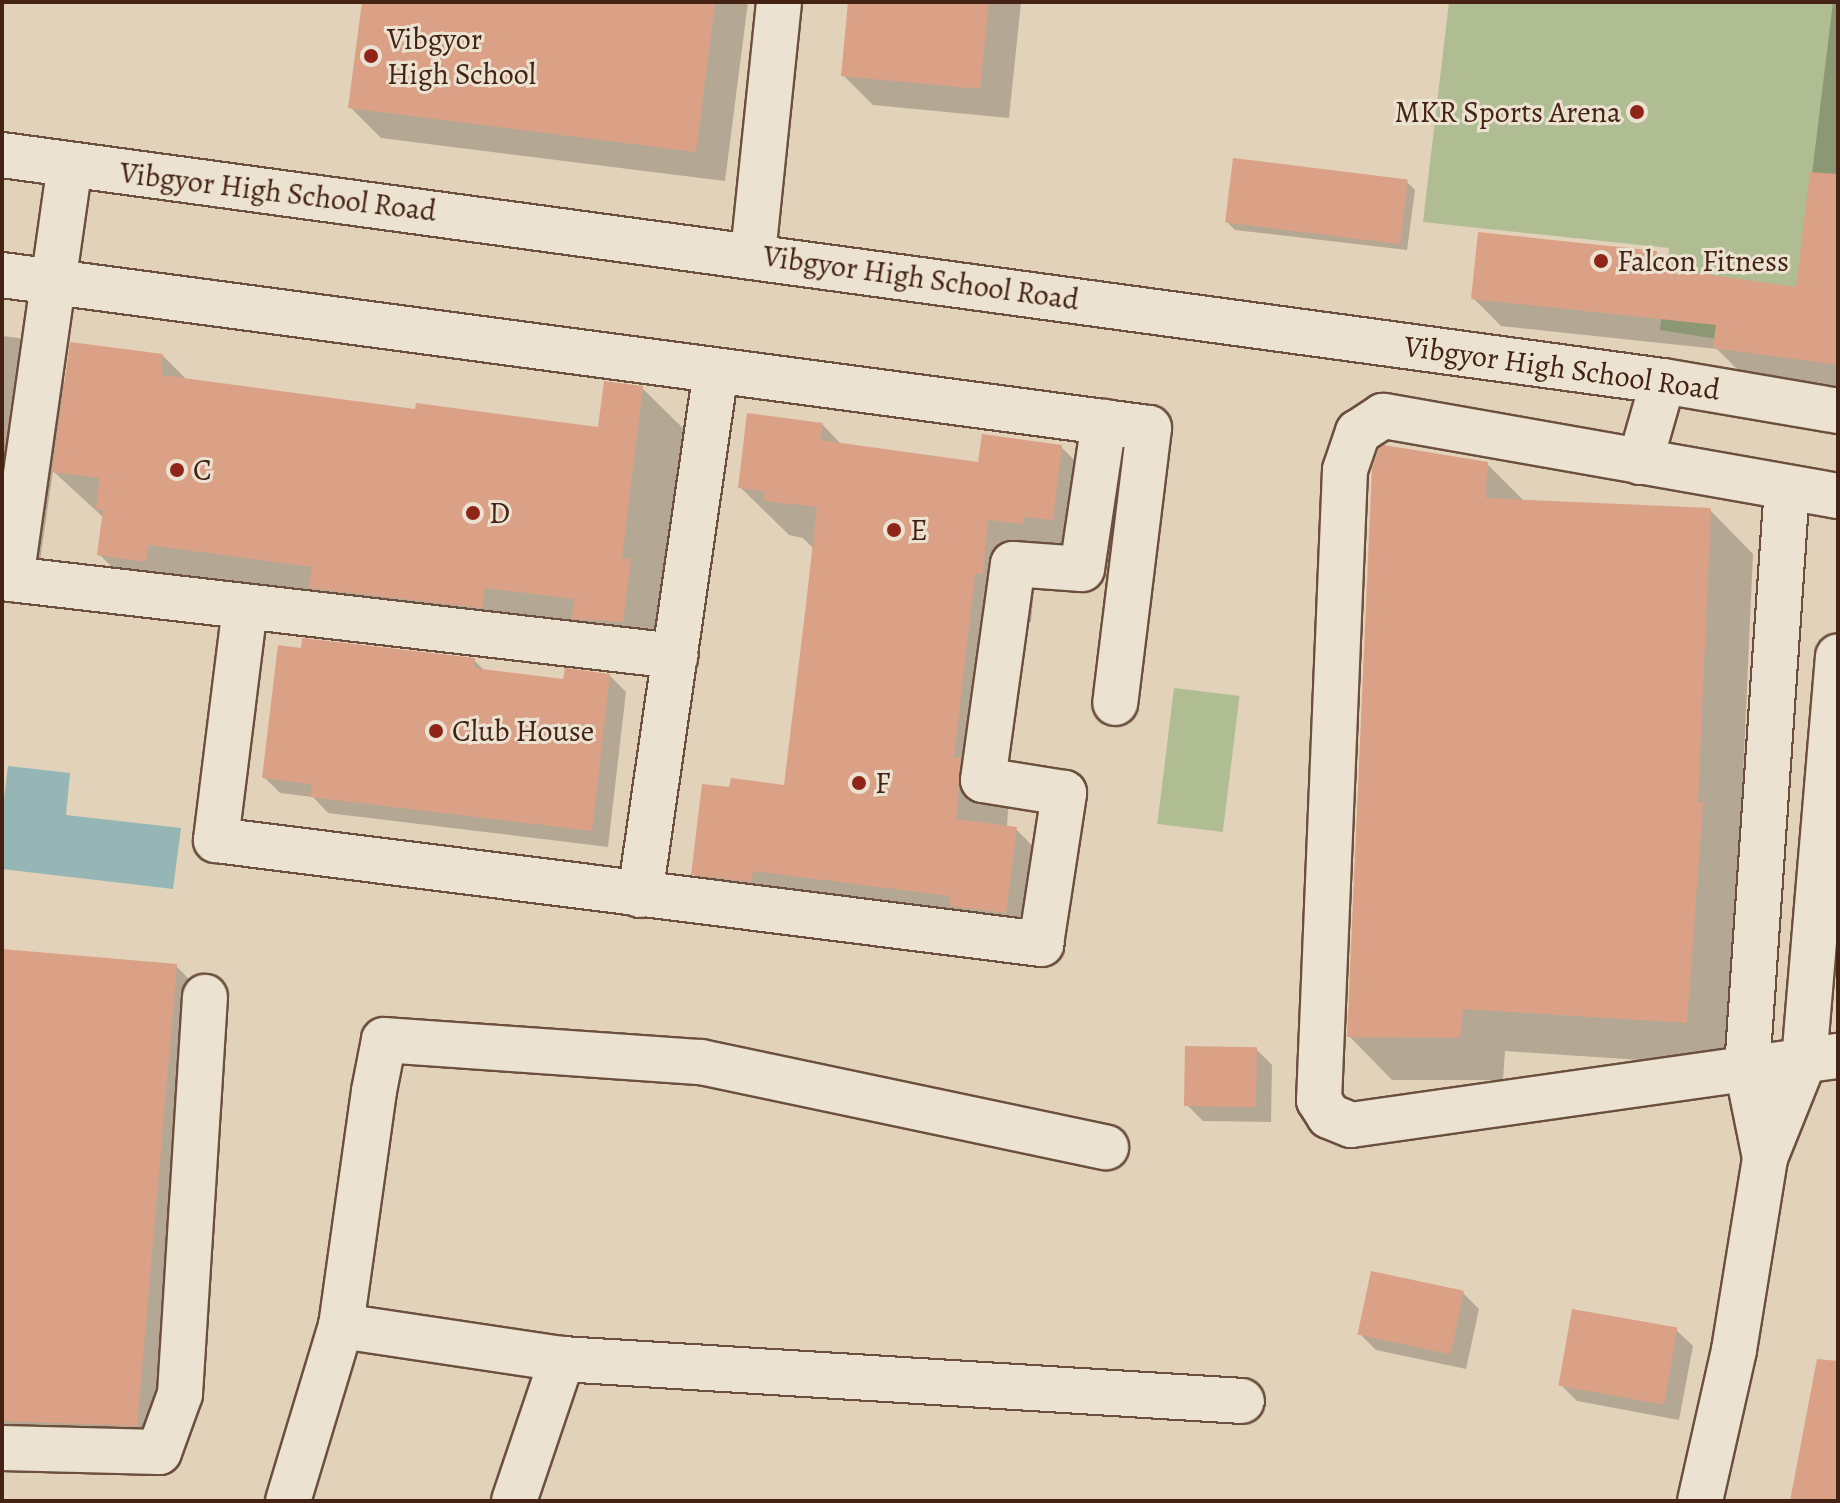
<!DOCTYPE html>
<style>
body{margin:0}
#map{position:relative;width:1840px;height:1503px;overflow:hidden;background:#e2d2ba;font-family:Alegreya,serif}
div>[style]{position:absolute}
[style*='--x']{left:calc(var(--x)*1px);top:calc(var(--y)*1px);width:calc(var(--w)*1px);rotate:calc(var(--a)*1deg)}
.green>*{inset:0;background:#b0bd92;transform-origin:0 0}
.water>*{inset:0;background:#95b6b4}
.shadow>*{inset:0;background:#0003}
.building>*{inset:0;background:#dba187;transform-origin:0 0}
.roads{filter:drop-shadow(2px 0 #6c4f3e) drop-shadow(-2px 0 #6c4f3e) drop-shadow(0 2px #6c4f3e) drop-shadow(0 -2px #6c4f3e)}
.minor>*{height:44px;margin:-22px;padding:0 22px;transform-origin:22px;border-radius:22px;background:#ece2d2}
.dots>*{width:22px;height:22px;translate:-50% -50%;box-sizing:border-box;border:4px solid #ece2d2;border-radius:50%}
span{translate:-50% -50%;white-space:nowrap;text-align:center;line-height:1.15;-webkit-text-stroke:6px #ece2d2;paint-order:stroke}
.poi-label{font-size:30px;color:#452314}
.left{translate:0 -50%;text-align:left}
.right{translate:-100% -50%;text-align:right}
.street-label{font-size:30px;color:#452314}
.frame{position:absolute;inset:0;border:4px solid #452314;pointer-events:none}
</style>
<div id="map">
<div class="green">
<div style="clip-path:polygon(1449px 2px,1838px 2px,1838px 358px,1660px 330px,1669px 248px,1423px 222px)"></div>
<div style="left:1174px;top:688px;width:66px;height:137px;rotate:7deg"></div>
</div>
<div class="water">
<div style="clip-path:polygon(8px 766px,70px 773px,66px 815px,181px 828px,173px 889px,2px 869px,2px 816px)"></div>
</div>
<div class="shadow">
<div style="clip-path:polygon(364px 2px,748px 2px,725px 181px,381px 138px,351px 108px)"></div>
<div style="clip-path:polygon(850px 2px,1021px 2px,1009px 118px,873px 105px,843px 75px)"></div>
<div style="clip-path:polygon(1833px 2px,1838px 2px,1838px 388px,1743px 375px,1717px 349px,1501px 326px,1473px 298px,1656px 253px,1675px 272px,1798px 289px)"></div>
<div style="clip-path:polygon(1407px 182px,1415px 190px,1407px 250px,1235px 230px,1227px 222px)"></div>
<div style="clip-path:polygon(2px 336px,19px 338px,66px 385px,163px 356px,187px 380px,417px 411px,599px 429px,642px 388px,689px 434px,669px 668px,146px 601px,99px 554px,104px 518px,53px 471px,36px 589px,2px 585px)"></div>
<div style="clip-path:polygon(822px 424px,842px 445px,979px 464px,1061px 447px,1110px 495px,1101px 568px,1036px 568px,1031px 622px,1023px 621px,1003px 802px,1008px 808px,1007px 828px,1016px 829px,1064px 878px,1054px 960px,741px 922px,693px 874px,731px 789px,786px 787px,814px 549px,803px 538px,789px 535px,740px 487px)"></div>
<div style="clip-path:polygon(1487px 464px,1525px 502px,1710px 510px,1753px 554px,1730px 1066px,1505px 1051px,1503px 1080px,1392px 1080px,1349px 1036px)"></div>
<div style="clip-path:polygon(302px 650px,474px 660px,486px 672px,565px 681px,610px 676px,626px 692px,608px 847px,328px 813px,313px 797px,280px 793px,264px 777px)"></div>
<div style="clip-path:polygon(2px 951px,176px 966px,206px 996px,166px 1456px,2px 1447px)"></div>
<div style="clip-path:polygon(1256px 1049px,1272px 1065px,1271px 1122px,1203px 1121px,1187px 1105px)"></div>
<div style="clip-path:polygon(1463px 1293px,1479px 1309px,1466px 1369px,1376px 1350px,1360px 1334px)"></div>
<div style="clip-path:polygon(1676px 1330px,1693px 1346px,1679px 1420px,1577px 1401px,1561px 1385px)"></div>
</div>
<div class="building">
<div style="clip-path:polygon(362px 2px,715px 2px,696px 152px,348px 108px)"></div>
<div style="clip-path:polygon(848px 2px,989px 2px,980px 89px,841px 76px)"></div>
<div style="left:1233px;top:158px;width:176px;height:65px;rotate:7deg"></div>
<div style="clip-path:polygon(1810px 172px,1838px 174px,1838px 365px,1713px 348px,1716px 325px,1471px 299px,1478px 232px,1657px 251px,1655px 267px,1796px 287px)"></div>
<div style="clip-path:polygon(70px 342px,163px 354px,161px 375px,415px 409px,416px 403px,598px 427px,604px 381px,643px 386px,622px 558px,631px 559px,623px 622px,572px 619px,574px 599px,485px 588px,482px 608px,309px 588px,312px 567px,216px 554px,148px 545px,146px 562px,97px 555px,103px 510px,96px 509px,100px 478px,52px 472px)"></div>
<div style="clip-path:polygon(747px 413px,823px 423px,820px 440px,978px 462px,982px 434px,1062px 445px,1053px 520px,1024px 517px,1023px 524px,988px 520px,983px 574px,975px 573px,954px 757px,961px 758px,956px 819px,1017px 827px,1006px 913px,950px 906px,950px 896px,753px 871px,752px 882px,691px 875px,702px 784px,729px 787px,731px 778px,784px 785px,805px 613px,817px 507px,764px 501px,765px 491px,738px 488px)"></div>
<div style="clip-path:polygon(1384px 445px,1488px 462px,1485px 498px,1711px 508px,1698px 802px,1703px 803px,1687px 1023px,1463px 1009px,1460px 1038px,1347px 1037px,1372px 468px,1379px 448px)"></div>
<div style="clip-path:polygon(302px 638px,475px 658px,474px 668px,563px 679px,565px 668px,610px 674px,592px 831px,310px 797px,312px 784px,262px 778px,278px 645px,301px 648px)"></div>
<div style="clip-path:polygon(2px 949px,177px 964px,137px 1426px,2px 1421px)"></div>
<div style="left:1185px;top:1046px;width:72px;height:60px;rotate:1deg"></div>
<div style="left:1371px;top:1271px;width:95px;height:65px;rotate:12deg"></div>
<div style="left:1572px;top:1309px;width:107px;height:78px;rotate:10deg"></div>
<div style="clip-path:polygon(1817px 1359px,1838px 1361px,1838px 1501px,1790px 1501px)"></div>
</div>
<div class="roads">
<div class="minor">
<div style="--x:2;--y:155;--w:1676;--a:7.75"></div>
<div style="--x:1663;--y:381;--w:178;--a:9.7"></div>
<div style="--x:753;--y:254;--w:253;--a:-84.1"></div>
<div style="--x:2;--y:275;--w:1157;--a:7.6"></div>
<div style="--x:1149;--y:428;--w:277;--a:97"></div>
<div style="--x:1640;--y:462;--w:84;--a:-74.1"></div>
<div style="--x:1838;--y:496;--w:462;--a:-170"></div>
<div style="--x:1383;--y:416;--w:30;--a:147"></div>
<div style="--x:1358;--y:432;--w:40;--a:108.9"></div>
<div style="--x:1345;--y:470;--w:631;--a:92.36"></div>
<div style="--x:1319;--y:1100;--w:19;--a:58"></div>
<div style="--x:1329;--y:1116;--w:24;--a:22"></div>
<div style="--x:1351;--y:1125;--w:492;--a:-8.1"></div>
<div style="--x:2;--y:578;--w:678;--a:6.61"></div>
<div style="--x:11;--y:579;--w:418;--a:-81.9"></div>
<div style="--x:245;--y:607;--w:235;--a:97.1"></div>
<div style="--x:216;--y:840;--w:832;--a:7.18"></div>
<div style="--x:1041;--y:944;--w:153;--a:-81.3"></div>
<div style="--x:1064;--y:793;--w:82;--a:-170.9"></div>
<div style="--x:983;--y:780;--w:218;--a:-82.1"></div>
<div style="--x:1013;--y:564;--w:69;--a:4.1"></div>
<div style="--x:1082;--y:569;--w:149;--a:-81.5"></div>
<div style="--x:640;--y:895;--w:530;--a:-81.76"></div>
<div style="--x:1765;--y:1158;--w:91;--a:-101.4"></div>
<div style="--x:1747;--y:1069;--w:583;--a:-86.07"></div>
<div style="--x:341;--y:1326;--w:223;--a:8.5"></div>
<div style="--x:562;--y:1359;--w:681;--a:3.53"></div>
<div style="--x:2;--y:1448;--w:157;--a:1.5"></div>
<div style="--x:159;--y:1452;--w:62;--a:-70.1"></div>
<div style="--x:180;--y:1394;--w:398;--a:-86.4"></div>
<div style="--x:288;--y:1501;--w:183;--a:-73.2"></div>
<div style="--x:341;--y:1326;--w:237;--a:-82"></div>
<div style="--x:374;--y:1091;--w:52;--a:-78.9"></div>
<div style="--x:384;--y:1040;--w:318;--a:4"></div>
<div style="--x:701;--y:1062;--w:414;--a:11.9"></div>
<div style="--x:514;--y:1501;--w:150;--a:-71.3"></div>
<div style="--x:1700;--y:1501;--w:155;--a:-77.3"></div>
<div style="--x:1734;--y:1350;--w:194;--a:-80.8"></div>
<div style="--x:1765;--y:1158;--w:105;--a:-68.1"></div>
<div style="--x:1804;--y:1061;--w:406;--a:-85.2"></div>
</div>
</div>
<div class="dots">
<div style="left:371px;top:56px;background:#8f2418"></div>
<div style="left:1637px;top:112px;background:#8f2418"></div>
<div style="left:1601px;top:261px;background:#8f2418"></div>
<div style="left:177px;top:470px;background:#8f2418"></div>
<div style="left:473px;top:513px;background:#8f2418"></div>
<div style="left:894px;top:530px;background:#8f2418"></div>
<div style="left:436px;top:731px;background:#8f2418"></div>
<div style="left:859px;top:783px;background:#8f2418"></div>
</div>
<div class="poi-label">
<span class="left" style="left:387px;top:56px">Vibgyor<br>High School</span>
<span class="right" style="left:1621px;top:112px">MKR Sports Arena</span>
<span class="left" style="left:1617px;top:261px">Falcon Fitness</span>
<span class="left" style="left:193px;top:470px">C</span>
<span class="left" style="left:489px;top:513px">D</span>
<span class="left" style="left:910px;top:530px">E</span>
<span class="left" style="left:452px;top:731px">Club House</span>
<span class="left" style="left:875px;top:783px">F</span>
</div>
<div class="street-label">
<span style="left:278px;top:192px;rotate:7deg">Vibgyor High School Road</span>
<span style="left:921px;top:278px;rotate:8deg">Vibgyor High School Road</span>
<span style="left:1562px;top:368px;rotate:8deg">Vibgyor High School Road</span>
</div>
<div class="frame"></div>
</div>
